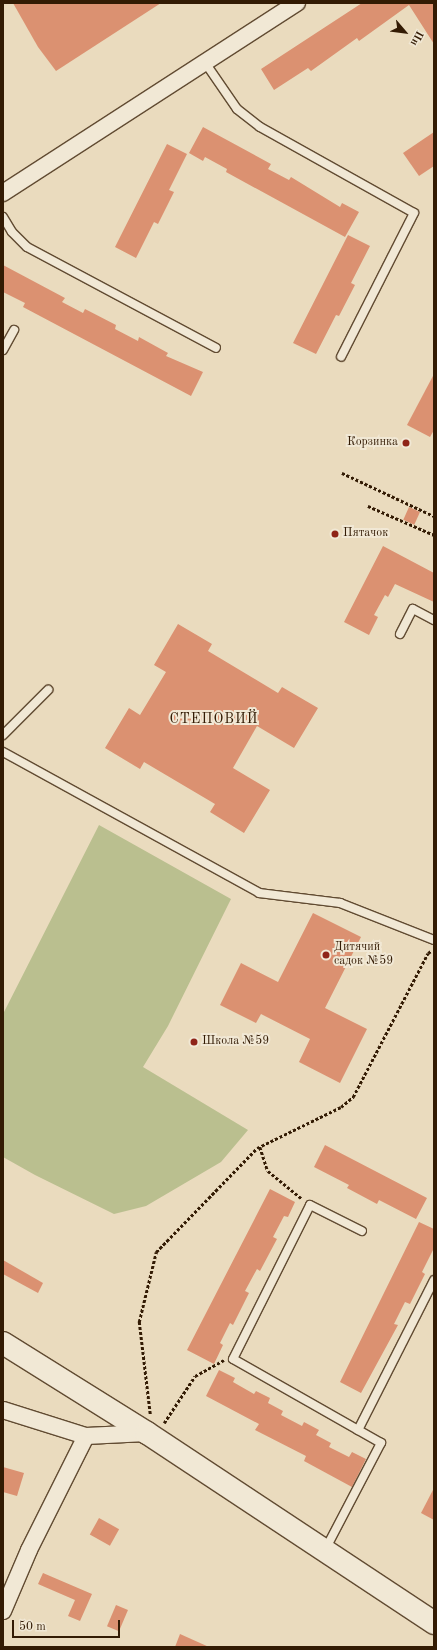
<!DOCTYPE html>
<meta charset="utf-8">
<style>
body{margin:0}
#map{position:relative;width:437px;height:1650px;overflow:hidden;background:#eadbbe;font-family:"Old Standard TT",serif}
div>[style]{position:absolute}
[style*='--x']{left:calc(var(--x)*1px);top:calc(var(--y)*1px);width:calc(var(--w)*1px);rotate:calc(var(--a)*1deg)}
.green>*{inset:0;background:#babf8f}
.building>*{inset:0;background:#db9171;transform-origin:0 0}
.path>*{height:2.5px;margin-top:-1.25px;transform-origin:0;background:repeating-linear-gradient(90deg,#331b04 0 3px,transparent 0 5px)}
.roads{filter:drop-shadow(1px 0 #614b32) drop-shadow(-1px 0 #614b32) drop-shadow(0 1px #614b32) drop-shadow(0 -1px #614b32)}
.lane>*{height:8px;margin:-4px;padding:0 4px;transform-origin:4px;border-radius:4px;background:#f1e8d5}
.street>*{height:16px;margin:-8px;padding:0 8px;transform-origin:8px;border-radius:8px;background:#f1e8d5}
.secondary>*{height:22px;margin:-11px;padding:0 11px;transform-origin:11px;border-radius:11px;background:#f1e8d5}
.dots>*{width:11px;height:11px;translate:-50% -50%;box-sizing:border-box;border:2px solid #f1e8d5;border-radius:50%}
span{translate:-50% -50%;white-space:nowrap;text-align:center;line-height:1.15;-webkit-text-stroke:4px #f1e8d5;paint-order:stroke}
.poi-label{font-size:12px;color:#331b04}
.right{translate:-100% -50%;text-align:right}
.left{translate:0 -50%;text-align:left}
.quarter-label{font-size:14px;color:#331b04;letter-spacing:1px}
.frame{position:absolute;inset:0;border:4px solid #331b04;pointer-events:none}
.north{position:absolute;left:385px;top:12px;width:40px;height:40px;-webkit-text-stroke:3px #f1e8d5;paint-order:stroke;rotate:118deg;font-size:11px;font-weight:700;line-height:16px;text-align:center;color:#331b04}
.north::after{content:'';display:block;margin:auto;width:14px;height:18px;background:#331b04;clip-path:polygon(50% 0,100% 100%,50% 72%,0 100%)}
.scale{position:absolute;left:12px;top:1620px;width:108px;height:18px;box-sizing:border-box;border:2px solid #331b04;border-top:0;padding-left:5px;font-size:12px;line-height:14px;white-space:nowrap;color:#331b04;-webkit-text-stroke:3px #f1e8d5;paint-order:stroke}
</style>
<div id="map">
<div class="green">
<div style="clip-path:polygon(99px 825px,231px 899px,168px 1026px,143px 1067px,248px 1130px,221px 1162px,146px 1206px,114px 1214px,35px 1175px,3px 1157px,3px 1014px)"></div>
</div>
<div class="building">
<div style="clip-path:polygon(13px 3px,161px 3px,56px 71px,38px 47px)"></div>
<div style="clip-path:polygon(362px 3px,434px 3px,434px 44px,409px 5px,359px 41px,357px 38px,311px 71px,308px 68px,274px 90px,261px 69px)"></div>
<div style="clip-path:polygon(203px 127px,271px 164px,268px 169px,289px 180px,291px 177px,340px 207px,342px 203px,359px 212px,345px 237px,226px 172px,227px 169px,205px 157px,203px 161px,189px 153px)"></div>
<div style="clip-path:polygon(434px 132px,434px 166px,419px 176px,403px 153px)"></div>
<div style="clip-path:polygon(167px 144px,187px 154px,169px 190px,174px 192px,158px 224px,154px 222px,136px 258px,115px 247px)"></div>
<div style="clip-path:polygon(348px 235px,370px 246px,351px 283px,355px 285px,339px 316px,336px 315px,316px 354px,293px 343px)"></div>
<div style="clip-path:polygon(3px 265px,65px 298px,62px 302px,83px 313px,85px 309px,116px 325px,115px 329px,138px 341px,139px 337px,168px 353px,166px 356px,203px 372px,191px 396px,23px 307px,25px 303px,3px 292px)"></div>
<div style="clip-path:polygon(434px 374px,434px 430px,430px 437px,407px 425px)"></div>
<div style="left:409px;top:507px;width:12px;height:14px;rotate:24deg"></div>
<div style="clip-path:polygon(383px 546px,434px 573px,434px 602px,395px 584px,388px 597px,385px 595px,374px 615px,378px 617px,369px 635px,344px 622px)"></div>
<div style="clip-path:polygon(178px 624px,212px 644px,208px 651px,278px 693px,282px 687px,318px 708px,294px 748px,257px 726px,233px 768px,270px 790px,244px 833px,210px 812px,215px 804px,144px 762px,140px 769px,105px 748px,129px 708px,140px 715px,166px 672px,154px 665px)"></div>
<div style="clip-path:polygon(313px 913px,361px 937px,325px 1008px,367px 1029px,340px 1083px,299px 1062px,310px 1039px,261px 1014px,256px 1023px,220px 1005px,241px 963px,278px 982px)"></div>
<div style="clip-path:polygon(325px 1145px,427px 1198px,416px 1219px,379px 1200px,377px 1204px,347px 1188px,349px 1185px,314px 1167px)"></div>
<div style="clip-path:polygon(270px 1189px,295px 1202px,288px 1217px,284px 1216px,273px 1237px,277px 1239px,260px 1271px,257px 1269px,245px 1291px,249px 1293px,233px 1325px,230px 1323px,220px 1343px,223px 1345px,214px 1364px,187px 1350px)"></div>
<div style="clip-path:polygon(419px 1222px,434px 1229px,434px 1248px,422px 1272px,425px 1274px,410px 1304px,405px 1302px,394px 1324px,398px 1325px,361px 1393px,340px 1382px)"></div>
<div style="clip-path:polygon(3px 1260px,43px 1283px,38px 1293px,3px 1274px)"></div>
<div style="clip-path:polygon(219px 1370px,235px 1378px,233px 1382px,254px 1394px,256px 1391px,270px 1398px,268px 1403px,283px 1411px,281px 1415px,302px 1426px,304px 1422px,319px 1430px,316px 1435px,331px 1443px,329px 1447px,349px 1457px,352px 1452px,366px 1459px,352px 1487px,304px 1461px,306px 1456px,255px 1430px,259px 1424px,206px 1396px)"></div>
<div style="clip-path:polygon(3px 1467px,24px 1473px,17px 1496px,3px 1492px)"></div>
<div style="clip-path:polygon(434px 1488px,434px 1520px,421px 1513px)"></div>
<div style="left:99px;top:1518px;width:23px;height:19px;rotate:29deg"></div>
<div style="clip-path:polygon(43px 1573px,92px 1594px,80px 1621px,68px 1616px,75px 1600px,38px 1584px)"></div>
<div style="left:116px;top:1605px;width:13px;height:23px;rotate:23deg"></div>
<div style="clip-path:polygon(180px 1634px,209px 1647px,175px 1647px)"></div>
</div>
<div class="path">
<div style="--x:342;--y:473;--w:102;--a:25.1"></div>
<div style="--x:368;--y:506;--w:72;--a:23.7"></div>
<div style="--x:260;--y:1147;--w:25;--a:72"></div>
<div style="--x:268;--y:1171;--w:43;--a:39.3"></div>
<div style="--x:150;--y:1414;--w:93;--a:-96.8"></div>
<div style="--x:139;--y:1322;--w:72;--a:-76.3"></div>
<div style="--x:156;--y:1252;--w:145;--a:-45.8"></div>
<div style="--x:257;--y:1148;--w:93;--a:-26"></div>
<div style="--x:341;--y:1107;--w:16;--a:-40"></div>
<div style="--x:353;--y:1097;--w:162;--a:-62.5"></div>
<div style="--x:428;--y:953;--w:4;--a:-34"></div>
<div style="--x:164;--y:1423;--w:56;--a:-56.6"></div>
<div style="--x:195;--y:1376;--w:33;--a:-29"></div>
</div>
<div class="roads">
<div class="lane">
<div style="--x:204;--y:61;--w:58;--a:55.5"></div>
<div style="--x:237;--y:109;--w:29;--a:38"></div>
<div style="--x:260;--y:127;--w:176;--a:29.2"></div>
<div style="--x:414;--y:213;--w:161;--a:116.9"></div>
<div style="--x:3;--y:217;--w:17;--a:59"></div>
<div style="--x:12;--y:232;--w:21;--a:45"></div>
<div style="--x:27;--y:247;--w:214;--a:28.1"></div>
<div style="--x:3;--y:350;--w:23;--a:-61"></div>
<div style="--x:400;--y:634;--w:28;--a:-63"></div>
<div style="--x:413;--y:609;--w:24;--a:28"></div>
<div style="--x:3;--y:735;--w:64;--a:-45"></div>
<div style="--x:3;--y:752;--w:292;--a:28.8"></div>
<div style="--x:259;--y:893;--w:82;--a:7"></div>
<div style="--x:340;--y:903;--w:101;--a:21.5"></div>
<div style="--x:358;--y:1430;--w:168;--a:-63.1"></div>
<div style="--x:325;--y:1550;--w:121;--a:-62.4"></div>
<div style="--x:381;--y:1443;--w:170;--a:-150.4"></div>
<div style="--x:233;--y:1359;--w:172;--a:-63.4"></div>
<div style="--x:310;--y:1205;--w:58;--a:26.6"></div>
</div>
<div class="street">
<div style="--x:3;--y:193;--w:350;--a:-32.9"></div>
<div style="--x:3;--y:1410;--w:87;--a:17.4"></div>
<div style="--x:86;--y:1436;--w:61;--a:-2.8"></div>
<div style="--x:3;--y:1611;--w:66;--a:-66.9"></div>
<div style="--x:29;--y:1550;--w:127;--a:-63.4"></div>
</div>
<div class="secondary">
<div style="--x:3;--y:1343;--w:170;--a:32"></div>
<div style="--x:147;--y:1433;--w:344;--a:33.5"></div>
</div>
</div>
<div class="dots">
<div style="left:406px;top:443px;background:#8f2418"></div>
<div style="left:335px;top:534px;background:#8f2418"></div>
<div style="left:326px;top:955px;background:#8f2418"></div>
<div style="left:194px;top:1042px;background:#8f2418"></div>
</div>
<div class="poi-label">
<span class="right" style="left:398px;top:443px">Корзинка</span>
<span class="left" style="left:343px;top:534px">Пятачок</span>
<span class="left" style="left:334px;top:955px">Дитячий<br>садок №59</span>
<span class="left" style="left:202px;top:1042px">Школа №59</span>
</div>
<div class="quarter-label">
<span style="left:214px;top:719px">СТЕПОВИЙ</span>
</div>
<div class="frame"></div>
<div class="north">Пн</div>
<div class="scale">50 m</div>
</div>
